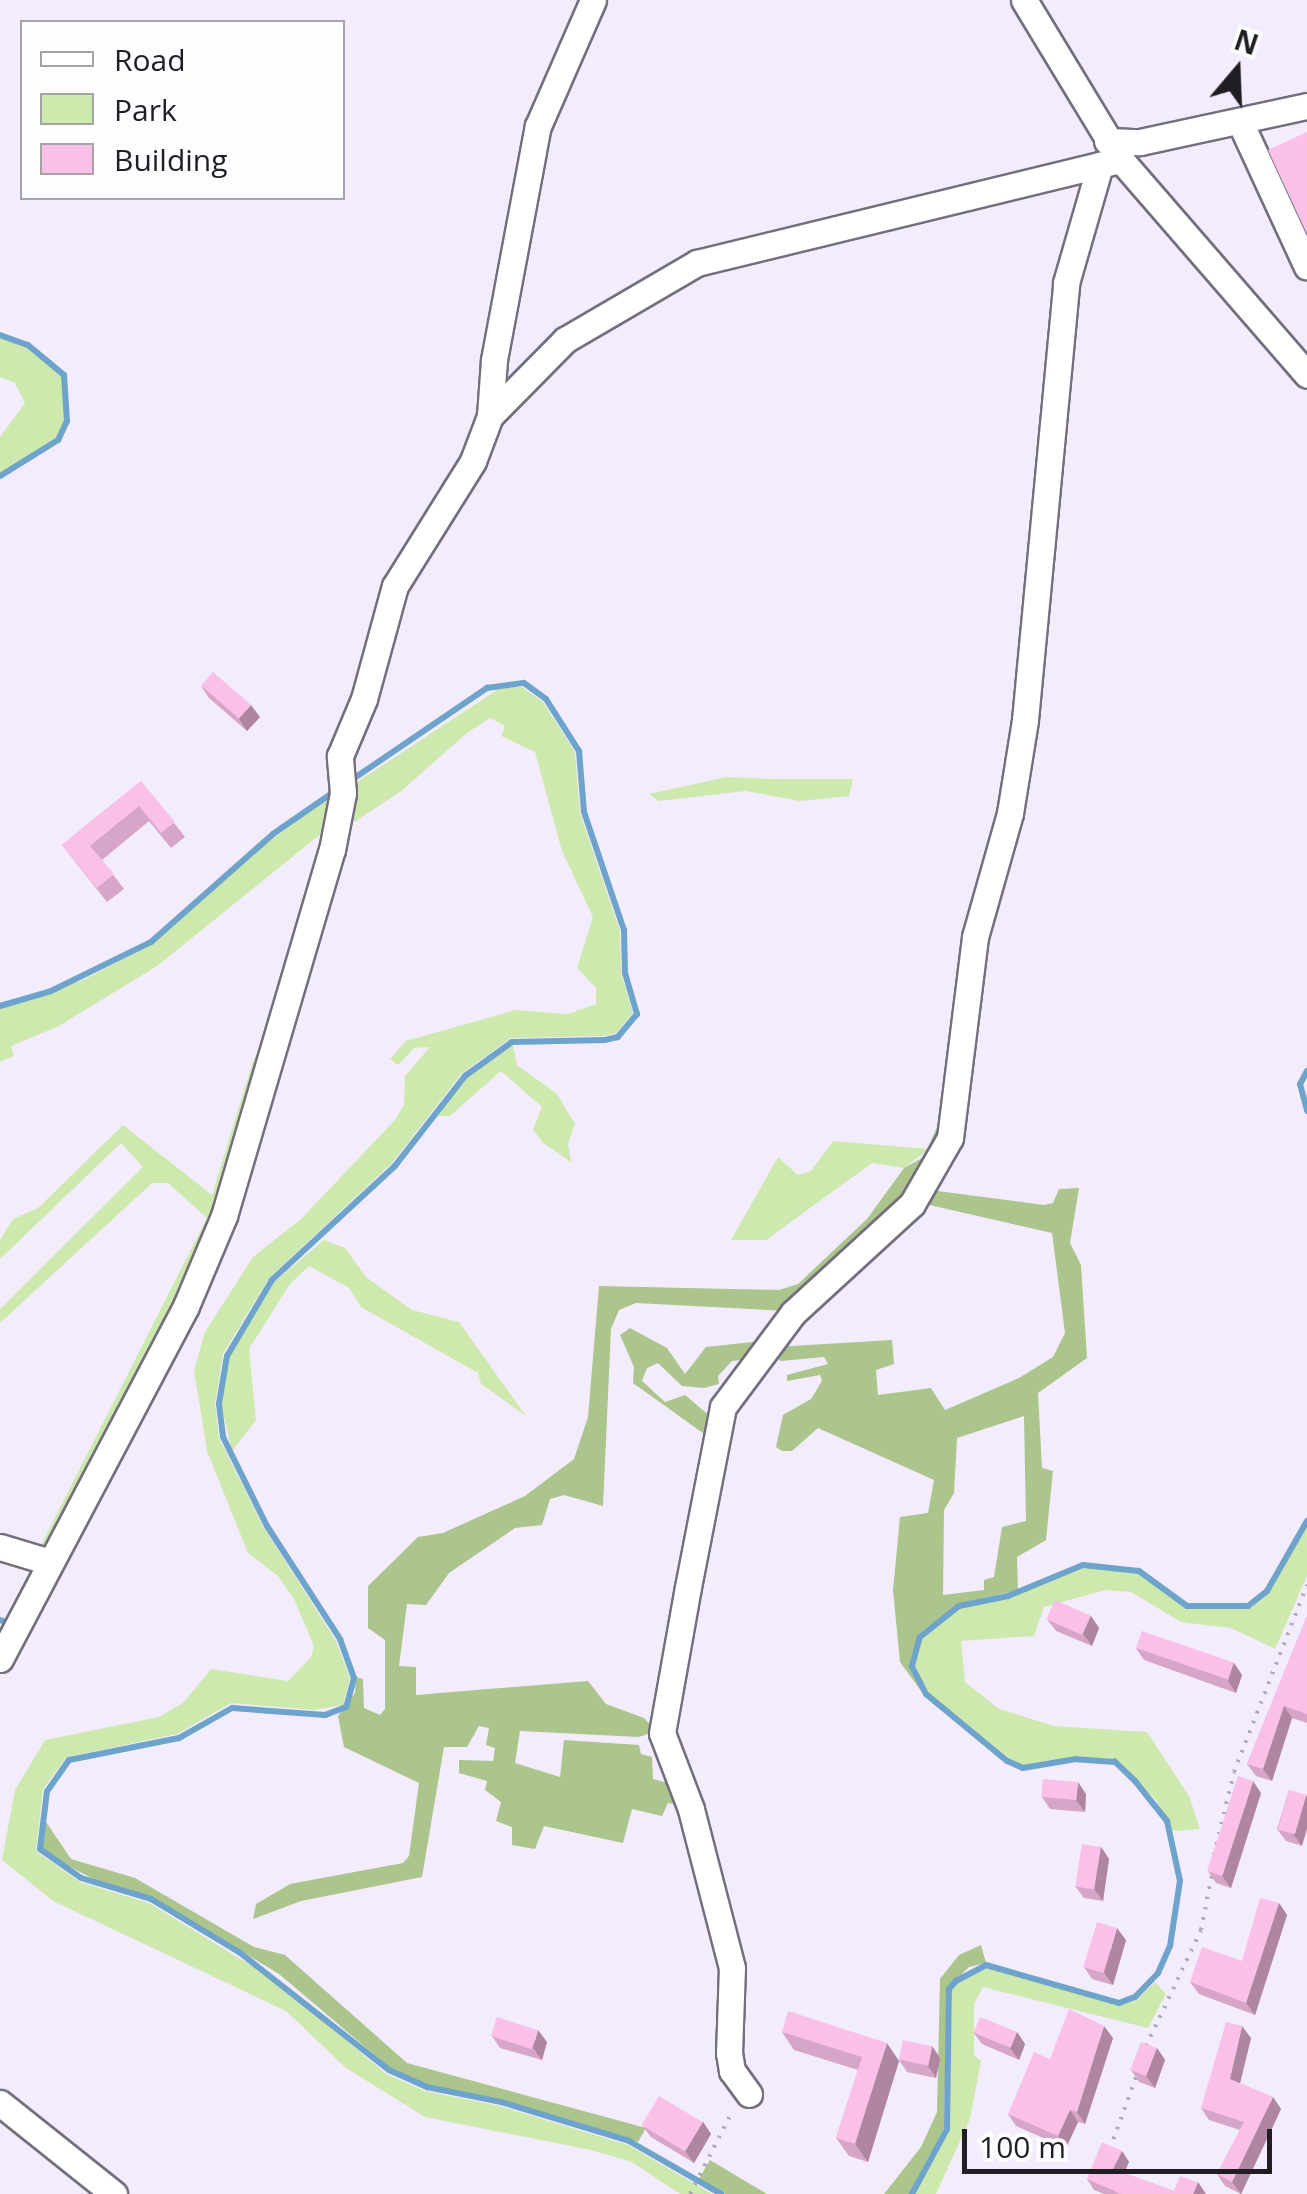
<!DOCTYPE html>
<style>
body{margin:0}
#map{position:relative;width:1307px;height:2194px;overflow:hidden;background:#f2ecfc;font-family:"Open Sans",sans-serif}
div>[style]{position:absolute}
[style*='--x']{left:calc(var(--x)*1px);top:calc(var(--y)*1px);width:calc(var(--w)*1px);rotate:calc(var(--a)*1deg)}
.green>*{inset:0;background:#cee9ae}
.forest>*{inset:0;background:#abc58c}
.stream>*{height:6px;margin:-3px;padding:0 3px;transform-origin:3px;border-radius:3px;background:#6ea3cc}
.path>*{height:4px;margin-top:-2px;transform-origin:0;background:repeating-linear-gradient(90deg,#aeaab6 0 2.5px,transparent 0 10.5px)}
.roads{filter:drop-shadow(2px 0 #746f7d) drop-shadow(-2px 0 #746f7d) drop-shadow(0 2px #746f7d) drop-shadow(0 -2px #746f7d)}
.street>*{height:25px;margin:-12.5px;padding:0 12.5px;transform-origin:12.5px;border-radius:12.5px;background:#fff}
.wall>*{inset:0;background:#d7a5c7}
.shaded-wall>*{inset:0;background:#af86a2}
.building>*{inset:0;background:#fac0e7;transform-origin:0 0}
span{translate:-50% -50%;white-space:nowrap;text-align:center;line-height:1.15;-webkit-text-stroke:10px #fdfcff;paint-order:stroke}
.legend{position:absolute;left:20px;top:20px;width:325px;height:180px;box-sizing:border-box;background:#fdfcff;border:2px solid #a5a3a7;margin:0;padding:12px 18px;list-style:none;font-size:30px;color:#201e23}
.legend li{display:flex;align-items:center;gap:20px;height:50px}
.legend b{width:50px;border:2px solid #a5a3a7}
.north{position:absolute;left:1187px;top:20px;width:100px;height:100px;-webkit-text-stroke:8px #fdfcff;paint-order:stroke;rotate:19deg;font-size:28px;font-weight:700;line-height:40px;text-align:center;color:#201e23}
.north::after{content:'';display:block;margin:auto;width:35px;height:45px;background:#201e23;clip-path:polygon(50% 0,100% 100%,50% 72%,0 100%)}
.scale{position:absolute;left:962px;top:2129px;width:310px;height:45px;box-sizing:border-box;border:5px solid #201e23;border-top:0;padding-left:12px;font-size:30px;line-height:35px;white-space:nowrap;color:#201e23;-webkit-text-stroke:8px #fdfcff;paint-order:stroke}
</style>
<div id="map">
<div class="green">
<div style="clip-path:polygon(0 337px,27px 346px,62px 376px,66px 420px,57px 439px,0 474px,0 437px,25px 403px,15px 383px,0 377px)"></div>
<div style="clip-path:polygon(503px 686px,522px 687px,543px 702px,575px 752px,580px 813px,620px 931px,621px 973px,633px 1013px,616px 1033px,604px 1036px,511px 1038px,462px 1073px,392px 1163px,269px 1278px,223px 1354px,215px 1404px,219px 1438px,264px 1528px,336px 1641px,350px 1678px,343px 1705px,314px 1710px,231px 1703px,177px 1734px,67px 1757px,43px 1789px,36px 1851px,80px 1882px,149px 1903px,275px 1980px,386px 2074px,425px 2091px,500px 2106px,628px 2145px,712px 2194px,680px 2194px,632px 2162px,591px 2150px,425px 2117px,346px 2068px,286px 2011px,53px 1901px,2px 1860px,15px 1790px,45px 1740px,159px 1717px,184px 1702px,211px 1669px,288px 1681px,311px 1657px,314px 1646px,294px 1599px,278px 1576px,248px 1553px,207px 1451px,194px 1370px,205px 1332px,253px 1257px,301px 1219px,395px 1120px,404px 1105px,405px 1076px,430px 1047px,414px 1048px,398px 1065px,390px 1059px,406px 1041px,516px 1010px,568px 1014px,596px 1004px,596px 988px,577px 968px,593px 917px,562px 851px,535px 752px,501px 736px,505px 726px,490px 718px,467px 733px,400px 792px,342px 830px,351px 786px)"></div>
<div style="clip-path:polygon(727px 777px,772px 779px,853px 779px,849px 796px,800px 801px,746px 791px,659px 801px,649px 794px)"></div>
<div style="clip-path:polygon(338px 791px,330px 838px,322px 833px,157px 966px,59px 1026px,11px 1046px,14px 1056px,0 1062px,0 1008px,83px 980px,152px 944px,253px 853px)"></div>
<div style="clip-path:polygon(284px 993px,211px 1238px,49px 1554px,36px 1555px,207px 1218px,168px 1183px,152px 1183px,0 1323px,0 1309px,143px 1167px,121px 1143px,0 1259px,0 1240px,13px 1219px,38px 1208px,123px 1125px,212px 1195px,252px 1064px)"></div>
<div style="clip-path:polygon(513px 1045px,517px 1065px,557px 1094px,575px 1124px,568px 1144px,571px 1162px,543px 1143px,533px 1129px,542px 1107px,501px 1071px,450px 1116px,437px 1116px,467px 1078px)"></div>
<div style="clip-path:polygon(833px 1141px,929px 1149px,904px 1168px,872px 1163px,766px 1240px,731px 1240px,778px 1157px,798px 1175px,811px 1171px)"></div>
<div style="clip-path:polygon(324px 1240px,345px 1248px,366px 1277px,412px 1310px,459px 1322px,526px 1416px,481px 1384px,478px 1373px,361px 1307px,349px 1288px,309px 1266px,290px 1284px,249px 1349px,256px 1420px,232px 1451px,221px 1404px,229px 1357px,274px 1282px)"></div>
<div style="clip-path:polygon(1307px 1524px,1307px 1576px,1275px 1649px,1231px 1628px,1181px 1622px,1131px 1592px,1105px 1590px,1044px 1607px,1034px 1636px,961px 1641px,965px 1682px,999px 1709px,1054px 1726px,1147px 1732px,1189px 1796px,1200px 1829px,1173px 1831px,1156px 1800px,1115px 1760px,1076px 1756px,1023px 1766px,1008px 1758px,928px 1693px,915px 1665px,922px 1637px,944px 1615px,1082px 1567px,1138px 1573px,1186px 1608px,1249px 1608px,1269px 1592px)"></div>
<div style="clip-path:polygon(992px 1968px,1118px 2005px,1136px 2000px,1155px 1982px,1166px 1994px,1148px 2028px,983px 1987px,974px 2004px,974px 2055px,981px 2061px,970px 2119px,936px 2194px,915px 2194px,949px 2130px,952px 1989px,970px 1971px)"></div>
</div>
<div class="forest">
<div style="clip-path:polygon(950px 1097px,923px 1180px,787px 1311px,636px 1303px,619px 1310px,611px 1329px,603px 1506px,564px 1495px,550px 1499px,542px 1525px,515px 1528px,449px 1573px,426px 1605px,407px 1604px,399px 1666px,416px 1667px,416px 1695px,588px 1681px,606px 1704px,644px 1718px,656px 1731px,639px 1737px,520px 1731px,515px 1763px,560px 1777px,564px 1740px,639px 1745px,641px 1754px,652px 1757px,653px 1779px,679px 1786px,683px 1806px,668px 1803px,662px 1816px,632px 1809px,623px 1843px,544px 1826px,535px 1849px,512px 1845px,512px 1827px,496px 1821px,501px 1802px,485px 1790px,487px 1781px,459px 1773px,459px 1760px,493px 1761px,495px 1748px,486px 1745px,489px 1728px,479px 1726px,467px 1747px,444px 1747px,422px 1877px,301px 1901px,253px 1919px,256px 1904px,290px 1884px,403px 1863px,409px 1856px,419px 1783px,344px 1747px,338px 1716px,355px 1693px,356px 1677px,363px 1679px,364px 1708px,380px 1715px,385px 1709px,385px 1640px,368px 1628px,368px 1586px,418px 1537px,443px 1533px,525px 1496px,574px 1459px,588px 1417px,599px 1286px,779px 1290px,798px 1284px,867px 1219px,904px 1168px,924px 1157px)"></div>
<div style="clip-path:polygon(evenodd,1079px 1188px,1070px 1243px,1081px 1265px,1087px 1358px,1038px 1393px,1042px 1468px,1053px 1471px,1046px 1540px,1017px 1557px,1018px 1590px,958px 1604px,918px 1635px,910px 1667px,924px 1695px,900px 1662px,893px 1590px,900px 1517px,928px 1513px,934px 1480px,818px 1428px,792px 1451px,782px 1451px,776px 1447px,783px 1415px,811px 1399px,822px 1381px,820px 1375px,787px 1381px,787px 1375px,828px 1364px,824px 1357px,781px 1361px,770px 1354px,775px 1347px,892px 1340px,894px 1364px,876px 1370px,878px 1395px,931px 1388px,945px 1410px,1019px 1378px,1053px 1357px,1065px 1333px,1052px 1233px,921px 1203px,930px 1190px,1044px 1205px,1053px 1203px,1059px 1189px,1079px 1188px,1024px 1416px,1026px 1521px,1002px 1527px,994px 1577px,984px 1580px,984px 1590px,943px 1595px,944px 1510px,954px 1493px,957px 1438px,1024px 1416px)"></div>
<div style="clip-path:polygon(630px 1328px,667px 1348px,685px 1374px,706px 1347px,762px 1341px,749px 1359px,732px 1361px,718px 1376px,719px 1384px,704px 1388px,682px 1386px,658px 1363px,647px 1368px,642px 1381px,665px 1402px,685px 1395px,711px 1417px,707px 1436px,633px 1383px,634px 1367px,620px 1335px)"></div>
<div style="clip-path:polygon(42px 1816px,71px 1859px,135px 1878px,254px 1947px,285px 1955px,407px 2063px,646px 2128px,638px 2142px,502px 2100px,427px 2085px,390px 2068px,279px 1974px,152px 1897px,107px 1886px,53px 1858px,42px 1848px)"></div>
<div style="clip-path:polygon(981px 1945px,986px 1963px,969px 1967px,947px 1989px,944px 2128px,909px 2194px,884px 2194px,921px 2147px,937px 2112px,940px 1979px,959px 1955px)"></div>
<div style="clip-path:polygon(710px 2160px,767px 2194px,725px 2194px,699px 2179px)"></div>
</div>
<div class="stream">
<div style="--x:0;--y:335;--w:30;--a:20"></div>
<div style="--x:28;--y:345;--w:47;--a:39.8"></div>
<div style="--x:64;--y:375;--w:46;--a:86.3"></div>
<div style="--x:67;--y:421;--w:21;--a:115"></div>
<div style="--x:58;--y:440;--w:68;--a:148.2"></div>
<div style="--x:350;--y:781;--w:166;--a:-34.2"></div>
<div style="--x:487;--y:688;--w:37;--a:-8"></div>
<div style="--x:524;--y:683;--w:27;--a:36"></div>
<div style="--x:546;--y:699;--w:62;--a:57.6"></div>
<div style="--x:579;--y:751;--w:61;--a:85.3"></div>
<div style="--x:584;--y:812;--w:125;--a:71.3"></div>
<div style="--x:624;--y:930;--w:43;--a:88.7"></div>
<div style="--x:625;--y:973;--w:43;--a:73.7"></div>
<div style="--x:637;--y:1014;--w:30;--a:130"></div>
<div style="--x:618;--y:1037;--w:13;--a:167"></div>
<div style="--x:605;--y:1040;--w:93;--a:178.8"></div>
<div style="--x:512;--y:1042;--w:58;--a:144.1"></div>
<div style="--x:465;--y:1076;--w:114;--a:127.9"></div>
<div style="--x:395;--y:1166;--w:168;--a:137.2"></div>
<div style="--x:272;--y:1280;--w:88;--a:120.6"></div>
<div style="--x:227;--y:1356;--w:49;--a:99.5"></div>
<div style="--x:219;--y:1404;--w:33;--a:83"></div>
<div style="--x:223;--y:1437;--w:99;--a:63.7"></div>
<div style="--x:267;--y:1526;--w:135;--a:57.1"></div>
<div style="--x:340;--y:1639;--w:41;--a:70.3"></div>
<div style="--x:354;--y:1678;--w:30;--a:105"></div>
<div style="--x:346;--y:1707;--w:22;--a:159"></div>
<div style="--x:325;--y:1715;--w:93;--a:-175.7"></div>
<div style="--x:232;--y:1708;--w:61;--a:150.5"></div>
<div style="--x:179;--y:1738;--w:112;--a:168.7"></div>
<div style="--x:69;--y:1760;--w:38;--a:125"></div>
<div style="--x:47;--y:1791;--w:58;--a:96.9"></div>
<div style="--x:40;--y:1849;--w:50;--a:35.3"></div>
<div style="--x:81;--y:1878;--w:73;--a:16.7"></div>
<div style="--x:151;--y:1899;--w:103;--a:31.1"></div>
<div style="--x:239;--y:1952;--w:191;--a:38.2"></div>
<div style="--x:389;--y:2070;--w:42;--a:24.1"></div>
<div style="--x:427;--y:2087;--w:76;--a:11.5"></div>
<div style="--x:501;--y:2102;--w:134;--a:16.9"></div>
<div style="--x:629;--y:2141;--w:106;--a:29.9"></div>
<div style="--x:0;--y:1006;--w:53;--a:-16.4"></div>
<div style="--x:51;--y:991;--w:111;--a:-26.1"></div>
<div style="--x:151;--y:942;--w:163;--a:-41.5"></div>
<div style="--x:273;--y:834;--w:75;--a:-34.7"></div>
<div style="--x:1307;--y:1071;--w:15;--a:118"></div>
<div style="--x:1300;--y:1084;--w:28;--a:75"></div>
<div style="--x:0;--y:1620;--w:3;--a:18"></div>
<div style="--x:912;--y:2194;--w:74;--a:-61.7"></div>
<div style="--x:947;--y:2129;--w:140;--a:-89.2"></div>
<div style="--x:949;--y:1989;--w:11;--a:-49"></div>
<div style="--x:956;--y:1981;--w:34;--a:-28"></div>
<div style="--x:986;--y:1965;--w:138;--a:15.9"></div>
<div style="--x:1119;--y:2003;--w:17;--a:-21"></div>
<div style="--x:1135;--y:1997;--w:33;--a:-46"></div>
<div style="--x:1158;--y:1973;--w:30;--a:-66"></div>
<div style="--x:1170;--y:1946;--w:66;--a:-81.3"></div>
<div style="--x:1180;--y:1881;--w:61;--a:-102.2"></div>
<div style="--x:1167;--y:1821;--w:51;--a:-128.7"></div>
<div style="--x:1135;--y:1781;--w:28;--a:-136"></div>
<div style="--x:1115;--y:1762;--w:39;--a:-176"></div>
<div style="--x:1076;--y:1759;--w:54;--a:170.4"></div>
<div style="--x:1023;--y:1768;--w:17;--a:-156"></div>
<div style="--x:1007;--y:1761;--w:105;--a:-140.4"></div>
<div style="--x:926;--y:1694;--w:31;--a:-117"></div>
<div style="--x:912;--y:1666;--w:30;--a:-75"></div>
<div style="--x:920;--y:1637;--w:50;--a:-38.5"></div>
<div style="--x:959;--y:1606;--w:50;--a:-11.5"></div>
<div style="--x:1008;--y:1596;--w:81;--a:-22.5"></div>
<div style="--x:1083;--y:1565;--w:56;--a:6.1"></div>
<div style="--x:1139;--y:1571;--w:59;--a:36.1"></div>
<div style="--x:1187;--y:1606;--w:61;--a:0"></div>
<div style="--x:1248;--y:1606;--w:24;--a:-38"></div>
<div style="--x:1267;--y:1591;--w:81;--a:-60.3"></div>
</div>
<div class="path">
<div style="--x:1214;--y:1855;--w:85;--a:-76.5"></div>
<div style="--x:1234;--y:1772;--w:201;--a:-68.7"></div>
<div style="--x:1146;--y:2046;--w:128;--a:-64.6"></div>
<div style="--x:1201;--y:1930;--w:57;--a:-78.9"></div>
<div style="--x:1110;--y:2149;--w:80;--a:-70.2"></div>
<div style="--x:690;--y:2194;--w:94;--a:-62.9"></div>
</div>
<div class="roads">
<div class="street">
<div style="--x:1024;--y:0;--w:187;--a:58.8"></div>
<div style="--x:1121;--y:160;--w:284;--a:49.1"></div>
<div style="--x:1241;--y:124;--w:157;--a:65.2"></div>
<div style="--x:1107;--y:141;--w:33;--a:2"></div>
<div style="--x:1140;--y:142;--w:171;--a:-12.2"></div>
<div style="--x:490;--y:416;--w:107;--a:-45.4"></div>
<div style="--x:565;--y:340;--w:153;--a:-30.3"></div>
<div style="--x:697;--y:263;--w:436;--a:-13.7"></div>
<div style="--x:0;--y:1547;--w:52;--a:16.7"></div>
<div style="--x:0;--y:1659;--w:399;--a:-62.2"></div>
<div style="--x:186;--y:1306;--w:98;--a:-67.1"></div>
<div style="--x:224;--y:1216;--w:382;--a:-73.6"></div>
<div style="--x:332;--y:850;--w:58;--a:-79.1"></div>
<div style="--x:343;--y:793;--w:37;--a:-95"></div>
<div style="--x:340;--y:756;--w:62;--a:-67.2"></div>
<div style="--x:364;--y:699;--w:117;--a:-74.7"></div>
<div style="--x:395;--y:586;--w:147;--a:-58"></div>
<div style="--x:473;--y:461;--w:48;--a:-69.3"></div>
<div style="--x:490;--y:416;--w:56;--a:-85.9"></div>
<div style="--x:494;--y:360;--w:238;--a:-79.4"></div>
<div style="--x:538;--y:126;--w:137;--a:-66.4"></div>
<div style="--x:749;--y:2094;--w:29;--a:-126"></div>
<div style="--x:732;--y:2071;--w:18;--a:-99"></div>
<div style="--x:729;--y:2053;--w:85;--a:-88"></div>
<div style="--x:732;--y:1968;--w:164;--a:-104.5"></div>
<div style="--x:691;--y:1809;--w:81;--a:-110.9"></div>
<div style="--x:662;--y:1733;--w:148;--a:-79.9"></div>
<div style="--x:688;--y:1587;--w:183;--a:-79"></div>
<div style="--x:723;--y:1407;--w:117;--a:-53.3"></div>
<div style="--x:793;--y:1313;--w:161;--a:-42.5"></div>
<div style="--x:912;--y:1204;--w:76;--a:-60.1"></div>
<div style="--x:950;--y:1138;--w:203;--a:-82.9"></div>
<div style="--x:975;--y:937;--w:129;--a:-74.2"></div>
<div style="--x:1010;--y:813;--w:94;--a:-80.8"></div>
<div style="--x:1025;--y:720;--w:439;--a:-84.6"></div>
<div style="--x:1066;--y:283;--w:123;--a:-73.9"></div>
<div style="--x:0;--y:2103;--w:146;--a:38.6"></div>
</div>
</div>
<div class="wall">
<div style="clip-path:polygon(201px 686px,260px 717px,247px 731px,209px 698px)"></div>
<div style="clip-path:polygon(141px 781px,185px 837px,171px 848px,149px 821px,102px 860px,124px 889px,107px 902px,62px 845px)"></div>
<div style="clip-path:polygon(1091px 1616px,1099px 1628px,1092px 1646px,1056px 1631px,1047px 1619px)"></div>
<div style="clip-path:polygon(1307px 1616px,1307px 1723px,1292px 1718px,1272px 1781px,1256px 1776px,1247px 1764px)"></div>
<div style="clip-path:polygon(1136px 1648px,1234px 1663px,1242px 1675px,1236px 1693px,1144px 1660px)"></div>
<div style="clip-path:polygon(1289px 1790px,1302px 1846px,1286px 1841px,1277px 1829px)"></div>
<div style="clip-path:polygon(1261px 1793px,1231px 1888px,1216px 1883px,1208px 1871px)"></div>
<div style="clip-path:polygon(1086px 1794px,1085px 1812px,1050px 1809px,1042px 1797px)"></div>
<div style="clip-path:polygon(1101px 1847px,1109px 1859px,1103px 1901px,1084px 1898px,1075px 1886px)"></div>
<div style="clip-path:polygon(1279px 1903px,1287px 1915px,1255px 2015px,1199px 1994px,1190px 1982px,1242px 1961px)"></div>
<div style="clip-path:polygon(1126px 1940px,1113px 1985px,1092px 1979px,1084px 1967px)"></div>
<div style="clip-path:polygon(782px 2032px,899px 2061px,868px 2162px,849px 2156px,836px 2138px,858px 2070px,794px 2050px)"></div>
<div style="clip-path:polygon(973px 2032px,1017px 2032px,1025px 2044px,1019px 2060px,982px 2044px)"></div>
<div style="clip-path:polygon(492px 2036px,547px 2042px,542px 2060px,500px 2048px)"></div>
<div style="clip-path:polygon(1113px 2038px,1085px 2124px,1078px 2122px,1066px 2148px,1016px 2126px,1008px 2114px,1050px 2059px)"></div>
<div style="clip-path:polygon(1251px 2038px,1240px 2084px,1281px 2109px,1241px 2194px,1225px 2186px,1217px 2174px,1240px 2130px,1209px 2120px,1201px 2108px)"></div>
<div style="clip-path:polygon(932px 2046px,940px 2058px,936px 2078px,907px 2072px,899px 2060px)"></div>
<div style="clip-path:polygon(1157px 2048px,1165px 2060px,1155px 2088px,1139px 2082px,1131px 2070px)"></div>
<div style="clip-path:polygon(703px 2122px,711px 2134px,694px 2163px,651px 2137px,642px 2125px)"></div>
<div style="clip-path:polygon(1122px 2151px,1129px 2162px,1124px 2173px,1174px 2191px,1206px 2194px,1104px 2194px,1094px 2190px,1087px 2179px)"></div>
</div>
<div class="shaded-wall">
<div style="clip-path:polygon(251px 705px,260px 717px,247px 731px,239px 719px)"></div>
<div style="clip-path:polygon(1091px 1616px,1099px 1628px,1092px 1646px,1083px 1634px)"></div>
<div style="clip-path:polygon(1234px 1663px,1242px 1675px,1236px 1693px,1228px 1681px)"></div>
<div style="clip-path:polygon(1284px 1706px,1292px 1718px,1272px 1781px,1263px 1769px)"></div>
<div style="clip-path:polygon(1253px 1781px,1261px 1793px,1231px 1888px,1222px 1876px)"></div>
<div style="clip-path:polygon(1078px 1782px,1086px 1794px,1085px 1812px,1076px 1800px)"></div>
<div style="clip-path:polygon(1306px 1795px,1307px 1797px,1307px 1829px,1302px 1846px,1293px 1834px)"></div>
<div style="clip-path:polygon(1101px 1847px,1109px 1859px,1103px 1901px,1094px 1889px)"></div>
<div style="clip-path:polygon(1279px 1903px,1287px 1915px,1255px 2015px,1246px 2003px)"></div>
<div style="clip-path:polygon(1117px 1928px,1126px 1940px,1113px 1985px,1104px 1973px)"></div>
<div style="clip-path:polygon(1104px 2026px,1113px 2038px,1085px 2124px,1077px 2112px)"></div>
<div style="clip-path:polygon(1242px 2026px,1251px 2038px,1238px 2091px,1230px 2079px)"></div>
<div style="clip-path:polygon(538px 2030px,547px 2042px,542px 2060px,533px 2048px)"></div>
<div style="clip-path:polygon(1017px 2032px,1025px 2044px,1019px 2060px,1010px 2048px)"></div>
<div style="clip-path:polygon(887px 2043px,899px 2061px,868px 2162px,855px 2144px)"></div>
<div style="clip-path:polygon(932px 2046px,940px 2058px,936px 2078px,928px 2066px)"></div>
<div style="clip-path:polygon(1157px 2048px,1165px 2060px,1155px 2088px,1146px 2076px)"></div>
<div style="clip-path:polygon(1273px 2097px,1281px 2109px,1241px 2194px,1232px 2182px)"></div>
<div style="clip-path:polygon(1070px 2110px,1078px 2122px,1066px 2148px,1058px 2136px)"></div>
<div style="clip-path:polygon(703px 2122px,711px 2134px,694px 2163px,685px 2151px)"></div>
<div style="clip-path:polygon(1122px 2151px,1129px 2162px,1121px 2180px,1113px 2169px)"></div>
<div style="clip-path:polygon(1198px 2182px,1206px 2194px,1193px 2194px)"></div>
</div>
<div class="building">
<div style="clip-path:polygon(1307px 132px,1307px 234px,1268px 150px)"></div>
<div style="left:213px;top:672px;width:50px;height:18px;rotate:41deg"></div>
<div style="clip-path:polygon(141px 781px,175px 822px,161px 833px,139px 806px,90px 846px,114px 874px,97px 888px,62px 845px)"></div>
<div style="left:1055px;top:1600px;width:39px;height:21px;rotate:24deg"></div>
<div style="clip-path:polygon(1307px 1616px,1307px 1714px,1284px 1706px,1263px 1769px,1247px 1764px)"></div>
<div style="left:1142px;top:1631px;width:97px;height:18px;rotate:19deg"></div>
<div style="left:1238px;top:1776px;width:16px;height:100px;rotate:18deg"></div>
<div style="left:1043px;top:1779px;width:35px;height:18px;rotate:5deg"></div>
<div style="left:1289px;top:1790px;width:18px;height:41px;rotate:16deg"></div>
<div style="left:1082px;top:1844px;width:19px;height:43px;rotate:9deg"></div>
<div style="clip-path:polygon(1260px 1898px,1279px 1903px,1246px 2003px,1190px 1982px,1202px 1947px,1242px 1961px)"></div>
<div style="left:1097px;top:1922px;width:21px;height:47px;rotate:17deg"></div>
<div style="clip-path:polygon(1069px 2009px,1104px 2026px,1077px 2112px,1070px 2110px,1058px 2136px,1008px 2114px,1034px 2052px,1050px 2059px)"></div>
<div style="clip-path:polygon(788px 2011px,887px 2043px,855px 2144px,836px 2138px,862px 2057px,782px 2032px)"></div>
<div style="left:497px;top:2017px;width:43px;height:20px;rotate:18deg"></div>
<div style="left:980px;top:2017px;width:40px;height:17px;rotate:22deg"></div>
<div style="clip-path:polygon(1226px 2022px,1242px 2026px,1230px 2079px,1273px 2097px,1232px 2182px,1217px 2174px,1244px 2122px,1201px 2108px)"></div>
<div style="left:903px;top:2040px;width:30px;height:20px;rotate:12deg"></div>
<div style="left:1141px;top:2042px;width:17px;height:30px;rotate:21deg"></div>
<div style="left:659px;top:2096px;width:51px;height:34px;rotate:31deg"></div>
<div style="clip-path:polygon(1102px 2142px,1122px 2151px,1113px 2169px,1174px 2191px,1180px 2176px,1198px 2182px,1193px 2194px,1121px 2194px,1087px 2179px)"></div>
</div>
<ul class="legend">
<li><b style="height:12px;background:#fff"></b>Road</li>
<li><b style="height:28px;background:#cee9ae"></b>Park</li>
<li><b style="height:28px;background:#fac0e7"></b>Building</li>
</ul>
<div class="north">N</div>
<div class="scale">100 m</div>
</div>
